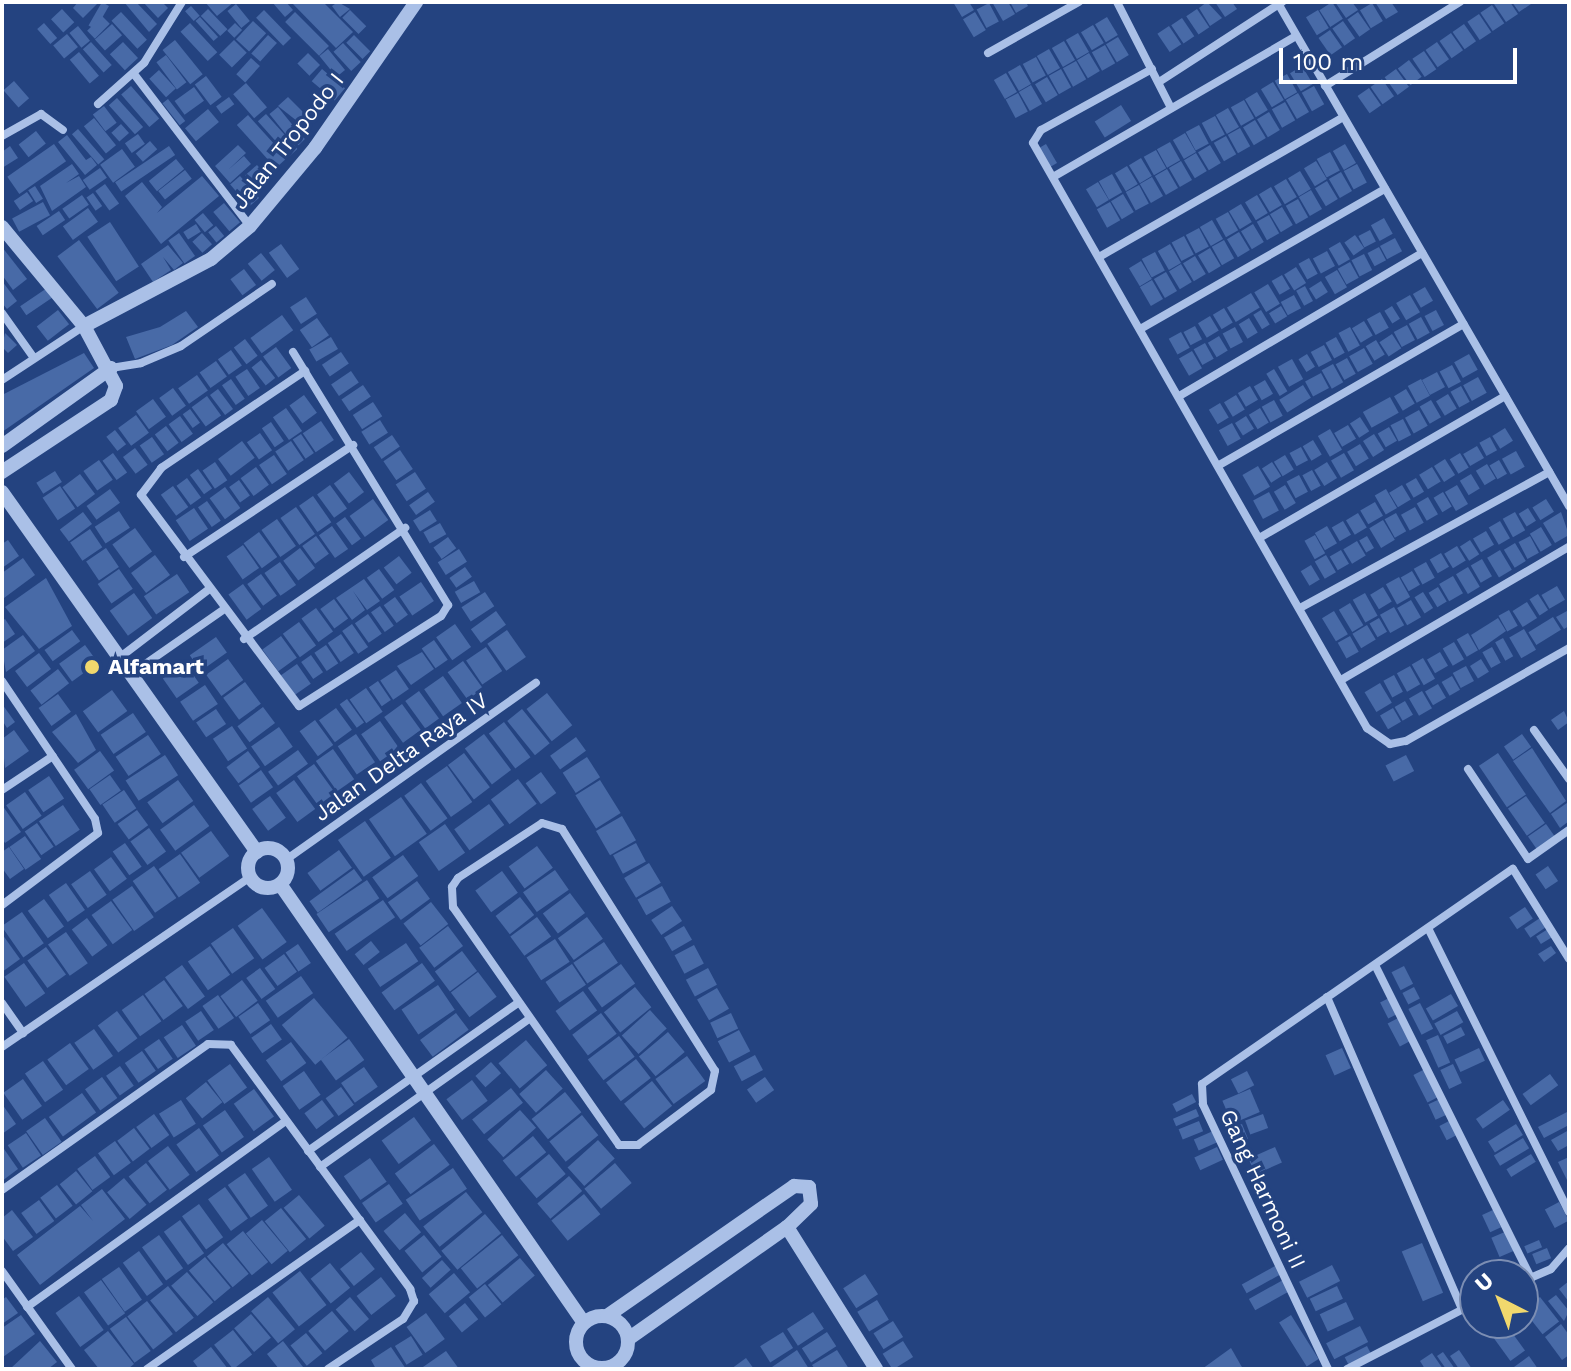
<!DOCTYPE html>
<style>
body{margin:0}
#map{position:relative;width:1571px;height:1371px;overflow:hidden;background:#244380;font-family:"Work Sans",sans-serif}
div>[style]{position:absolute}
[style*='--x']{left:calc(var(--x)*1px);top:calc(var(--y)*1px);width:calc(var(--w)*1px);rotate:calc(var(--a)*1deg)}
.building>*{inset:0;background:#486aa7;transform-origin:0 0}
.minor>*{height:8px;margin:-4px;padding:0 4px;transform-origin:4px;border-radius:4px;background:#aac0e7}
.tertiary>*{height:14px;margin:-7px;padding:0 7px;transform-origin:7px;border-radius:7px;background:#aac0e7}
.tertiary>.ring{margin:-7px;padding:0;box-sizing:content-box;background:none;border:14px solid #aac0e7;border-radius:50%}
.dots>*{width:22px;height:22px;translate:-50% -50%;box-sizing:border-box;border:4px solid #244380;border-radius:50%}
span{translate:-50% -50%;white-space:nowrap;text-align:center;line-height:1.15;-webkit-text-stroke:7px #244380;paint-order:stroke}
.street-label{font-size:22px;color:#fff}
.poi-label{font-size:22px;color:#fff;font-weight:700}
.left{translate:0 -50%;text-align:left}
.frame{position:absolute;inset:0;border:4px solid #fff;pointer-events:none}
.north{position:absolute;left:1459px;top:1259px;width:80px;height:80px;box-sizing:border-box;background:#244380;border:2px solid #7c8eb3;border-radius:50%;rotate:318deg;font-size:22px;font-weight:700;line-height:32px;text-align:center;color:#fff}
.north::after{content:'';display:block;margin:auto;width:28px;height:36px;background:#f1d86d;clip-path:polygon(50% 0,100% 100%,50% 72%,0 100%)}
.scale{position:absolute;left:1279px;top:48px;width:238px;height:36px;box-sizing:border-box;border:4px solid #fff;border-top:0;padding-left:10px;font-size:24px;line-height:28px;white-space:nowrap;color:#fff;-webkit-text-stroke:6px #244380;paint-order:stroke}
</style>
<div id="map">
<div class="building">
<div style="clip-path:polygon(78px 2px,99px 2px,83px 18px,73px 8px)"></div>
<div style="left:102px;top:2px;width:8px;height:27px;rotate:30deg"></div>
<div style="clip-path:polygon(124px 2px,136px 2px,157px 24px,149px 32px)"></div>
<div style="clip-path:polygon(143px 2px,162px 2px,168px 8px,158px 18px)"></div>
<div style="clip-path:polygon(205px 2px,234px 2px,217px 16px)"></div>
<div style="clip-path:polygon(272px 2px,286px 2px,293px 10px,285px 17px)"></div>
<div style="clip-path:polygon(291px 2px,323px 2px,353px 32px,336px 48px)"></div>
<div style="clip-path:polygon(338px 2px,350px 9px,340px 17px,332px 6px)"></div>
<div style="clip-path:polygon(953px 2px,969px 2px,974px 10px,962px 17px)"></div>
<div style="clip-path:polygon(992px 2px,1008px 2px,1015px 14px,1003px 21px)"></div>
<div style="clip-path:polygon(1010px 2px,1026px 2px,1028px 6px,1016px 13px)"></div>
<div style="clip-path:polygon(1207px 2px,1222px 18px,1210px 26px,1199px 8px)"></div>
<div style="clip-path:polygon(1215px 2px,1232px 2px,1237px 9px,1225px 17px)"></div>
<div style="left:1332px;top:2px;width:20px;height:15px;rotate:57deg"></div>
<div style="clip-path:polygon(1335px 2px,1352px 2px,1358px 10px,1346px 18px)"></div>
<div style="clip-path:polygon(1375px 2px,1391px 2px,1398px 12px,1386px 19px)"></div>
<div style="clip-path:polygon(1510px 2px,1518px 14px,1506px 22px,1494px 4px)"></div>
<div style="clip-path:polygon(1512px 2px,1529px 2px,1531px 4px,1519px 12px)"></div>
<div style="left:989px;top:3px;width:21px;height:14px;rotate:62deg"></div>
<div style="left:1372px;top:3px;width:21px;height:14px;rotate:59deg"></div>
<div style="left:236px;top:4px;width:22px;height:11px;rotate:51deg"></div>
<div style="left:1492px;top:5px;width:22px;height:14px;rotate:56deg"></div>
<div style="left:191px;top:6px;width:13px;height:8px;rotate:48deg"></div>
<div style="left:62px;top:9px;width:18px;height:15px;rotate:47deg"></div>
<div style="left:208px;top:9px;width:28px;height:10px;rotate:46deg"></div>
<div style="left:1197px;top:9px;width:22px;height:13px;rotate:56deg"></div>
<div style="left:264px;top:10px;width:39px;height:11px;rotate:46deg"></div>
<div style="left:350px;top:10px;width:23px;height:11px;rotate:45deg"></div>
<div style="left:1318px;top:10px;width:21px;height:14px;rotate:59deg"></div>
<div style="left:121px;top:12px;width:38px;height:13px;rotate:47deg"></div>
<div style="left:295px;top:12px;width:48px;height:14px;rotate:45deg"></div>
<div style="left:975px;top:12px;width:21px;height:14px;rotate:59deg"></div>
<div style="left:1358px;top:12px;width:21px;height:13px;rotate:55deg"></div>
<div style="left:1479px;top:14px;width:22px;height:14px;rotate:56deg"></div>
<div style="left:102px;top:16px;width:11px;height:21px;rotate:45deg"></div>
<div style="left:200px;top:17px;width:27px;height:6px;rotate:48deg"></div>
<div style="left:1107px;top:17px;width:21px;height:14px;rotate:59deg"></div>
<div style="left:1182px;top:18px;width:22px;height:13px;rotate:56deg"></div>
<div style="left:253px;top:21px;width:18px;height:25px;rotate:43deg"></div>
<div style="left:1343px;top:21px;width:21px;height:13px;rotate:55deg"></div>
<div style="left:44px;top:23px;width:20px;height:9px;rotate:49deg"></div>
<div style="left:190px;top:23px;width:40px;height:13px;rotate:47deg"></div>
<div style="left:235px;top:23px;width:10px;height:11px;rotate:45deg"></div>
<div style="left:112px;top:24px;width:15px;height:23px;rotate:48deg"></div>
<div style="left:1464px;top:24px;width:21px;height:14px;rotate:55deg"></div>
<div style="left:1093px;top:25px;width:21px;height:14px;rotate:59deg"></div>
<div style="left:78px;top:26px;width:19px;height:11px;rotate:51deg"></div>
<div style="left:1169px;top:26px;width:22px;height:14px;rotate:56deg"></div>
<div style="left:1330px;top:30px;width:21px;height:14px;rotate:55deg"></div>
<div style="left:1078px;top:33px;width:22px;height:14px;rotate:60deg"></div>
<div style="left:1451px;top:33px;width:21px;height:14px;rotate:55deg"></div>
<div style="left:67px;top:34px;width:17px;height:18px;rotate:50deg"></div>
<div style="left:268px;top:35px;width:12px;height:25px;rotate:42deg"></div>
<div style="left:354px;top:35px;width:23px;height:11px;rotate:45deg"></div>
<div style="left:1118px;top:37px;width:21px;height:14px;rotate:59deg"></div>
<div style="left:175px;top:40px;width:44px;height:16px;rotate:51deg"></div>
<div style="left:234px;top:40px;width:18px;height:21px;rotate:45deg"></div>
<div style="left:1064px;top:41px;width:22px;height:14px;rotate:60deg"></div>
<div style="left:91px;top:42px;width:31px;height:11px;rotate:48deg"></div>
<div style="left:123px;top:42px;width:22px;height:18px;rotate:47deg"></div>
<div style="left:1437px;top:42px;width:21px;height:14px;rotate:55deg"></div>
<div style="left:343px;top:43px;width:26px;height:13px;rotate:47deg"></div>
<div style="left:1105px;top:45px;width:21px;height:15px;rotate:61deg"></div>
<div style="left:328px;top:49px;width:27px;height:11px;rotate:51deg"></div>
<div style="left:1049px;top:49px;width:22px;height:14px;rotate:60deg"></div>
<div style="left:1424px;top:51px;width:22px;height:14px;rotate:56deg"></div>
<div style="left:79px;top:52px;width:31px;height:12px;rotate:50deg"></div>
<div style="left:308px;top:53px;width:17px;height:15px;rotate:45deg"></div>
<div style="left:1089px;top:53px;width:21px;height:14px;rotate:59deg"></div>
<div style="left:166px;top:55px;width:34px;height:12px;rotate:53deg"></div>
<div style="left:1036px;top:57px;width:21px;height:15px;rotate:62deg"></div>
<div style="left:251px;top:58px;width:12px;height:22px;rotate:42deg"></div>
<div style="left:1409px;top:60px;width:21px;height:14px;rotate:53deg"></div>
<div style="left:1076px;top:61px;width:21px;height:15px;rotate:61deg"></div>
<div style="left:1020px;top:65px;width:22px;height:14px;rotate:60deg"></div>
<div style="left:1302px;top:66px;width:21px;height:14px;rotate:59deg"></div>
<div style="left:322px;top:69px;width:30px;height:16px;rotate:40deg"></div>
<div style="left:1061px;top:69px;width:21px;height:14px;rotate:61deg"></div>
<div style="left:1396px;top:69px;width:22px;height:14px;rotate:54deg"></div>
<div style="left:159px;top:70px;width:25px;height:13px;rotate:48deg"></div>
<div style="left:1006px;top:73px;width:22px;height:14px;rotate:60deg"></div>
<div style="left:1287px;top:74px;width:21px;height:14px;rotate:61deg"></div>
<div style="left:206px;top:76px;width:26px;height:14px;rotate:53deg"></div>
<div style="left:1047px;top:77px;width:21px;height:14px;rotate:59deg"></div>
<div style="left:1382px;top:79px;width:21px;height:14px;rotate:55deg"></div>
<div style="left:14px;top:81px;width:23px;height:14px;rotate:49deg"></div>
<div style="left:1273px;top:82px;width:21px;height:14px;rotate:59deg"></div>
<div style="left:246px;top:83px;width:32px;height:17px;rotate:49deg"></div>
<div style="left:1031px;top:85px;width:22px;height:14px;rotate:60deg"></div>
<div style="left:131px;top:86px;width:43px;height:13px;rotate:49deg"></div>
<div style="left:1314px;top:86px;width:21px;height:14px;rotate:61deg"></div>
<div style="left:194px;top:87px;width:17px;height:24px;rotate:54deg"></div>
<div style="left:1369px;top:88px;width:21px;height:14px;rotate:55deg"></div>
<div style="left:1257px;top:92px;width:21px;height:14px;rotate:59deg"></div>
<div style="left:1018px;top:93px;width:21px;height:14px;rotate:62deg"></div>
<div style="left:1298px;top:93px;width:22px;height:14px;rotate:60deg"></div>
<div style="left:229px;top:97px;width:9px;height:16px;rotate:54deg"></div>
<div style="clip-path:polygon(288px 97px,309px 118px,302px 125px,278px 106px)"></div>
<div style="left:117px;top:98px;width:39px;height:11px;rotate:48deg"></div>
<div style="left:168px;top:99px;width:28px;height:7px;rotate:52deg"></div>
<div style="left:1244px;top:100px;width:21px;height:15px;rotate:61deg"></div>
<div style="left:1285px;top:102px;width:21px;height:15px;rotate:61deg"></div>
<div style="left:1121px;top:105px;width:19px;height:31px;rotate:58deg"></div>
<div style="left:104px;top:106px;width:21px;height:14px;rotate:53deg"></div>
<div style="left:278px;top:107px;width:26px;height:11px;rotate:51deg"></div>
<div style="left:1228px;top:108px;width:22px;height:14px;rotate:60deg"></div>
<div style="left:208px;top:109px;width:17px;height:30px;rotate:50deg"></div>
<div style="left:1269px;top:112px;width:21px;height:14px;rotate:59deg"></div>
<div style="left:266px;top:114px;width:47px;height:11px;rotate:48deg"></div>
<div style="left:248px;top:115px;width:58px;height:15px;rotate:48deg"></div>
<div style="left:1215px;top:116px;width:21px;height:15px;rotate:62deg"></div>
<div style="left:94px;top:118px;width:35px;height:13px;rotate:51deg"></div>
<div style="left:1255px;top:120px;width:21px;height:14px;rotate:59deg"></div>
<div style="left:121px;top:124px;width:12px;height:13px;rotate:48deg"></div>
<div style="left:1199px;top:125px;width:21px;height:15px;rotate:62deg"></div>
<div style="left:1240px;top:128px;width:21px;height:14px;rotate:61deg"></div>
<div style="left:78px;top:129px;width:40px;height:8px;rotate:49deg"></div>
<div style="left:295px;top:129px;width:14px;height:9px;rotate:45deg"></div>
<div style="left:36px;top:131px;width:16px;height:22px;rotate:52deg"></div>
<div style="left:1185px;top:133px;width:22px;height:14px;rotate:60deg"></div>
<div style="left:138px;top:134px;width:12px;height:16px;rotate:55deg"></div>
<div style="clip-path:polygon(67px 135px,86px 160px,91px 157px,97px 165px,85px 175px,58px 142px)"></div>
<div style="left:1226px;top:136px;width:21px;height:14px;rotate:61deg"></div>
<div style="left:150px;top:141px;width:11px;height:19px;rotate:49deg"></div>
<div style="left:1170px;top:142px;width:21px;height:15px;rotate:61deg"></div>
<div style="left:54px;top:144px;width:21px;height:57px;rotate:55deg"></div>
<div style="left:1046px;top:144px;width:22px;height:8px;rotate:60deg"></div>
<div style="left:1345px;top:144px;width:22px;height:14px;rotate:60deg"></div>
<div style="clip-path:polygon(238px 145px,246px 153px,228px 170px,244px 156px,251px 164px,230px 183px,215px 166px)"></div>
<div style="left:1210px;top:145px;width:21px;height:14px;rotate:59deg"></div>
<div style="clip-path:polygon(10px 146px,18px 158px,2px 168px,2px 152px)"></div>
<div style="left:169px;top:146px;width:11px;height:65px;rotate:56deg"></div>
<div style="left:122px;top:149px;width:22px;height:27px;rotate:54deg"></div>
<div style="left:1156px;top:150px;width:21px;height:14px;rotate:61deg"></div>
<div style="left:1330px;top:152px;width:21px;height:15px;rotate:62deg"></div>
<div style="left:1196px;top:153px;width:21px;height:14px;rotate:59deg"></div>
<div style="left:1141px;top:158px;width:21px;height:14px;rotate:59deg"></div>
<div style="left:176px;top:159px;width:13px;height:35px;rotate:51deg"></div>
<div style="left:1181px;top:161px;width:22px;height:14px;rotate:60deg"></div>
<div style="left:1316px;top:161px;width:21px;height:14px;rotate:59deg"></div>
<div style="clip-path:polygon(72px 164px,79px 174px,66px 183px,79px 176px,86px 187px,52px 211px,40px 186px)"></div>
<div style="left:1357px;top:164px;width:21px;height:15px;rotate:62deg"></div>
<div style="left:257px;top:165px;width:20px;height:16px;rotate:49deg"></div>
<div style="left:1127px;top:166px;width:21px;height:14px;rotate:59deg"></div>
<div style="left:100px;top:168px;width:12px;height:21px;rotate:55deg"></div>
<div style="left:1167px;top:169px;width:22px;height:14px;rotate:60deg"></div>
<div style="left:185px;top:170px;width:11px;height:34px;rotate:52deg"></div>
<div style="left:1300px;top:171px;width:21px;height:14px;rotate:59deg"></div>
<div style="left:1341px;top:172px;width:22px;height:14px;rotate:60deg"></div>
<div style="left:1112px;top:174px;width:21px;height:15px;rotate:61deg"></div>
<div style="clip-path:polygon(202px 176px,219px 196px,161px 244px,125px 196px,142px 182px,162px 207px,157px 213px)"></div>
<div style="left:240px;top:176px;width:29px;height:13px;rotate:49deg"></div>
<div style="left:1152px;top:177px;width:22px;height:14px;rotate:60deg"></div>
<div style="left:1286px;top:179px;width:21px;height:14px;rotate:59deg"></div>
<div style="left:1327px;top:181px;width:21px;height:14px;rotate:59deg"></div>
<div style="left:1098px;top:182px;width:21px;height:14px;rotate:59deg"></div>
<div style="left:105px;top:184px;width:24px;height:12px;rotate:54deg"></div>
<div style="left:1139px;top:185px;width:21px;height:15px;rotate:62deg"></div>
<div style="left:35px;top:186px;width:15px;height:8px;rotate:58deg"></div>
<div style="left:1271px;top:187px;width:21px;height:14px;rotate:59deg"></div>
<div style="left:1311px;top:190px;width:22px;height:14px;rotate:60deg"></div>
<div style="left:27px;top:192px;width:11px;height:16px;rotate:56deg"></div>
<div style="left:93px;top:193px;width:16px;height:8px;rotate:55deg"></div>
<div style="left:1123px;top:194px;width:21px;height:14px;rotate:59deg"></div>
<div style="left:82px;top:195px;width:12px;height:24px;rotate:55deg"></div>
<div style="left:1257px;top:195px;width:21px;height:14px;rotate:59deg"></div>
<div style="left:1298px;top:199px;width:21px;height:14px;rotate:61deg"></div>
<div style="left:43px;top:202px;width:15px;height:35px;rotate:62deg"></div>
<div style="left:1110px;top:202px;width:21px;height:15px;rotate:61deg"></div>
<div style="left:224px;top:203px;width:25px;height:14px;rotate:50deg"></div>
<div style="left:1241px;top:204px;width:21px;height:14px;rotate:59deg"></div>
<div style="left:1282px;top:207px;width:21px;height:14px;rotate:59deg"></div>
<div style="left:88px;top:208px;width:17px;height:31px;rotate:54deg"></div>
<div style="left:59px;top:211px;width:11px;height:27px;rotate:56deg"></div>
<div style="left:1228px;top:212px;width:21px;height:14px;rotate:61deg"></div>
<div style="left:203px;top:213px;width:16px;height:11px;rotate:50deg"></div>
<div style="left:1269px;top:215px;width:21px;height:14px;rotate:61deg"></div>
<div style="left:1384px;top:218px;width:18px;height:15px;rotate:61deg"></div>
<div style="left:1212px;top:220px;width:22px;height:14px;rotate:60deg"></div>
<div style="left:110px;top:222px;width:53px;height:27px;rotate:57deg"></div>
<div style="left:196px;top:224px;width:9px;height:15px;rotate:58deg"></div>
<div style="left:1253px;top:224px;width:21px;height:14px;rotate:59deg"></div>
<div style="left:216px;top:226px;width:13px;height:10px;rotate:51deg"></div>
<div style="left:1199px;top:228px;width:21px;height:15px;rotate:62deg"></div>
<div style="left:1370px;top:230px;width:13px;height:13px;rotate:63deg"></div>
<div style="left:1239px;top:232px;width:21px;height:14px;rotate:59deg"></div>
<div style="left:179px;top:233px;width:28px;height:13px;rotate:55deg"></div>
<div style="left:202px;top:233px;width:15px;height:13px;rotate:48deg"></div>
<div style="left:1355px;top:235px;width:16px;height:13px;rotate:55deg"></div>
<div style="left:1184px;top:236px;width:21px;height:14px;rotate:62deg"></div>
<div style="left:1395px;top:238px;width:15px;height:17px;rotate:62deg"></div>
<div style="left:79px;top:240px;width:66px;height:27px;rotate:53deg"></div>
<div style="left:1224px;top:240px;width:21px;height:14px;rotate:61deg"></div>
<div style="left:1340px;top:242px;width:20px;height:13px;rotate:60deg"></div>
<div style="left:281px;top:244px;width:31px;height:15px;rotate:54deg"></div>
<div style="left:1170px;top:244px;width:22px;height:14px;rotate:60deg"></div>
<div style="clip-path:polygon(168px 245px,183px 263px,174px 270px,163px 257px,171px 270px,153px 282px,141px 264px)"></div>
<div style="clip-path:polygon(2px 247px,27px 279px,13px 290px,2px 275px)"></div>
<div style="left:1379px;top:247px;width:15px;height:13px;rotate:62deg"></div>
<div style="left:1210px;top:248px;width:21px;height:14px;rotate:59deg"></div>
<div style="left:1327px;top:251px;width:17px;height:16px;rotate:62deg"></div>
<div style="left:1155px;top:252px;width:21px;height:15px;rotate:62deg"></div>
<div style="left:261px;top:253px;width:22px;height:17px;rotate:51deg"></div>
<div style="left:1364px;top:254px;width:18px;height:14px;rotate:63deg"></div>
<div style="left:1195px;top:256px;width:21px;height:14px;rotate:59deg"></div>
<div style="left:1309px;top:258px;width:18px;height:12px;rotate:61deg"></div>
<div style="left:1141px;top:261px;width:21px;height:14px;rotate:59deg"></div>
<div style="left:1350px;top:262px;width:18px;height:14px;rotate:61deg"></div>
<div style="left:1181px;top:264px;width:21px;height:14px;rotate:59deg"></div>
<div style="left:1296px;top:267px;width:19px;height:14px;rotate:58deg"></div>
<div style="left:244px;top:269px;width:20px;height:17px;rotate:53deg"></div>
<div style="left:1337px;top:270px;width:20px;height:14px;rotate:60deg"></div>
<div style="left:1166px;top:272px;width:22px;height:14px;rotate:60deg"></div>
<div style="left:1282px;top:275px;width:16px;height:12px;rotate:60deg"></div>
<div style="left:1152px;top:280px;width:22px;height:14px;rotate:60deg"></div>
<div style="clip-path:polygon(2px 281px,17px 301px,7px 309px,2px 303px)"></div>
<div style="left:1321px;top:281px;width:13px;height:14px;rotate:58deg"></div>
<div style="left:1268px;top:284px;width:23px;height:16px;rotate:59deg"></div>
<div style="left:50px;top:286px;width:11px;height:36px;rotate:56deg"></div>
<div style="left:1305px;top:286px;width:17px;height:10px;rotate:62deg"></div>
<div style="left:1425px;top:287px;width:16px;height:14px;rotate:60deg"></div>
<div style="left:1251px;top:293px;width:17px;height:28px;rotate:59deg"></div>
<div style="left:1294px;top:295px;width:15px;height:15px;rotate:62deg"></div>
<div style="left:1410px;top:295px;width:20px;height:16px;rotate:60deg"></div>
<div style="left:306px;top:297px;width:20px;height:19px;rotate:57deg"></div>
<div style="left:1281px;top:306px;width:12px;height:14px;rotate:59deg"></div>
<div style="left:1392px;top:306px;width:15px;height:9px;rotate:58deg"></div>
<div style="left:1224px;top:308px;width:17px;height:13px;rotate:59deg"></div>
<div style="left:58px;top:310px;width:18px;height:27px;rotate:52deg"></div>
<div style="left:1261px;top:310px;width:17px;height:9px;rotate:59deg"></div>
<div style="left:1436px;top:310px;width:17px;height:13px;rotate:62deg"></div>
<div style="clip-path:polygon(186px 311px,198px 327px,172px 345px,135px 359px,126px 337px,160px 327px)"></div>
<div style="left:1380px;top:312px;width:18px;height:15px;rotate:61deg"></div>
<div style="left:282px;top:315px;width:19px;height:39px;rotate:54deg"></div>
<div style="left:1210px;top:316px;width:17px;height:14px;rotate:59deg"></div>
<div style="left:1421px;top:317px;width:18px;height:14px;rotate:61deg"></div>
<div style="left:317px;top:318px;width:21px;height:21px;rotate:55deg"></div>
<div style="left:1249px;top:318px;width:17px;height:12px;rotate:59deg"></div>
<div style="left:1364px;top:321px;width:17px;height:14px;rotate:59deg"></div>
<div style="left:1407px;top:325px;width:17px;height:15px;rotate:62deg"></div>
<div style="left:1195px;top:326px;width:15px;height:13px;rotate:62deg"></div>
<div style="left:1235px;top:327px;width:17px;height:14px;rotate:62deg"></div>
<div style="left:1350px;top:327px;width:21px;height:13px;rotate:62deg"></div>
<div style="left:1181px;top:332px;width:18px;height:14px;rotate:61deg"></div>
<div style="clip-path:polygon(5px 333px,17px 345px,8px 353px,2px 347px)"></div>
<div style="left:1392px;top:334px;width:17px;height:15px;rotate:57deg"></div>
<div style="left:1219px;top:336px;width:17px;height:13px;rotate:59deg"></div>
<div style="left:331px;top:337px;width:14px;height:25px;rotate:60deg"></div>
<div style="left:1336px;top:337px;width:18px;height:12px;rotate:61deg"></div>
<div style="left:245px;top:339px;width:21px;height:14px;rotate:53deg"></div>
<div style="left:1376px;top:340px;width:17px;height:12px;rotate:59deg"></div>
<div style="left:1205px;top:343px;width:18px;height:13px;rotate:61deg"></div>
<div style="left:1324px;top:345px;width:17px;height:15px;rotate:62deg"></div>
<div style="left:276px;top:347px;width:26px;height:16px;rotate:54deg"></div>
<div style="left:1364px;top:348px;width:18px;height:17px;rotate:61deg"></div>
<div style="left:231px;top:350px;width:19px;height:16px;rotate:55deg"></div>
<div style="left:1192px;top:351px;width:20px;height:15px;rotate:60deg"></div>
<div style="left:341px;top:352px;width:14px;height:23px;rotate:56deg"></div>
<div style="clip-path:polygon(84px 353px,94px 368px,2px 432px,2px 395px)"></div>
<div style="left:1307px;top:354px;width:15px;height:10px;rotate:58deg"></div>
<div style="left:1469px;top:354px;width:18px;height:17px;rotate:61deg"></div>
<div style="left:1347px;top:358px;width:18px;height:13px;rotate:61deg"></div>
<div style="left:1292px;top:359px;width:23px;height:16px;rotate:61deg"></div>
<div style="left:261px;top:360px;width:23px;height:12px;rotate:52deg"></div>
<div style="left:216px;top:361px;width:19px;height:20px;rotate:55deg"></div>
<div style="left:1333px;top:364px;width:21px;height:13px;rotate:61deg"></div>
<div style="left:1452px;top:365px;width:19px;height:14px;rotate:62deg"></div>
<div style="left:247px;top:369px;width:23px;height:14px;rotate:56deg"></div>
<div style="left:1274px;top:369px;width:26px;height:9px;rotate:59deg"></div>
<div style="left:351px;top:371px;width:14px;height:24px;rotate:56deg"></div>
<div style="left:1437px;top:372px;width:17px;height:17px;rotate:62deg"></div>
<div style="left:1321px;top:373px;width:17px;height:18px;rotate:62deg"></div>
<div style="left:197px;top:375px;width:19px;height:23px;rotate:55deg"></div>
<div style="left:1478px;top:377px;width:18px;height:17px;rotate:61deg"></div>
<div style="left:231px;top:379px;width:24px;height:11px;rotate:55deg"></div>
<div style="left:1421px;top:379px;width:19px;height:15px;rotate:62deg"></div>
<div style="left:1265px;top:380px;width:16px;height:13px;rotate:60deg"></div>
<div style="left:363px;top:385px;width:14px;height:26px;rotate:56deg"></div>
<div style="left:1303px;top:385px;width:15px;height:28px;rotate:58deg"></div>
<div style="left:1250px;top:386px;width:16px;height:14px;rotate:60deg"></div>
<div style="left:1461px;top:386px;width:18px;height:12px;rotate:61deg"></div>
<div style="left:173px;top:388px;width:22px;height:17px;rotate:54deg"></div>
<div style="left:218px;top:389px;width:25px;height:10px;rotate:53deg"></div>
<div style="left:1406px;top:389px;width:17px;height:14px;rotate:59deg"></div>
<div style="left:1448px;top:394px;width:17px;height:14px;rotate:59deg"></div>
<div style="left:304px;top:395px;width:22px;height:18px;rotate:54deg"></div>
<div style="left:1236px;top:395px;width:17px;height:14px;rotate:59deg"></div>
<div style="left:207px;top:396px;width:24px;height:19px;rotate:54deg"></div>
<div style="left:1390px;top:397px;width:18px;height:31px;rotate:61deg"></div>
<div style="left:153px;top:399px;width:22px;height:21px;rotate:54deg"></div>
<div style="left:1274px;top:400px;width:18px;height:14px;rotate:61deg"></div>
<div style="left:1431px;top:400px;width:20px;height:13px;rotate:60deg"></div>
<div style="left:373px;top:402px;width:17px;height:24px;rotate:57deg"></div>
<div style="left:1220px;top:403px;width:17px;height:13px;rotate:59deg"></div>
<div style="left:286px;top:408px;width:28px;height:16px;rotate:55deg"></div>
<div style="left:1260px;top:408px;width:17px;height:13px;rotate:59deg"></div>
<div style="left:190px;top:409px;width:17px;height:9px;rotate:54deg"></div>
<div style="left:1419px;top:410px;width:18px;height:16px;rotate:61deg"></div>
<div style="left:136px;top:415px;width:22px;height:22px;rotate:54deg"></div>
<div style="left:180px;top:416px;width:22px;height:14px;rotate:54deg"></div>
<div style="left:1246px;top:416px;width:15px;height:13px;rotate:58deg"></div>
<div style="left:1360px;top:417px;width:17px;height:12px;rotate:57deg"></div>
<div style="left:1403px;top:419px;width:18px;height:14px;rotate:63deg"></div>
<div style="left:380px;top:420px;width:15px;height:22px;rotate:58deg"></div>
<div style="left:321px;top:421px;width:23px;height:22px;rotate:56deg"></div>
<div style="left:271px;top:422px;width:23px;height:11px;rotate:56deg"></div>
<div style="left:1232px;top:423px;width:18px;height:15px;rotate:61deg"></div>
<div style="left:1348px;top:425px;width:16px;height:16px;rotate:60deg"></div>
<div style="left:166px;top:426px;width:21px;height:14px;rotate:53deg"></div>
<div style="left:1389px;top:427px;width:16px;height:13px;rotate:60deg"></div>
<div style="left:1505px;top:428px;width:15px;height:15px;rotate:58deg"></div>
<div style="left:1330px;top:429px;width:24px;height:14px;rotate:60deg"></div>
<div style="left:115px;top:430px;width:18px;height:11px;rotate:52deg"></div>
<div style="left:260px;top:433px;width:21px;height:16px;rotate:55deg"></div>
<div style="left:301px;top:434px;width:23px;height:10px;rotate:56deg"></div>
<div style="left:1374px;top:434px;width:19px;height:13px;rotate:58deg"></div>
<div style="left:392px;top:435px;width:14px;height:22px;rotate:56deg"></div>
<div style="left:152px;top:437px;width:21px;height:15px;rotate:55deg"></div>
<div style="left:1490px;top:437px;width:15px;height:12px;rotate:62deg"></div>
<div style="left:1313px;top:440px;width:17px;height:12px;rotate:59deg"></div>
<div style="left:242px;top:441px;width:21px;height:30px;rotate:53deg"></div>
<div style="left:291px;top:441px;width:23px;height:19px;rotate:56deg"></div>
<div style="left:1360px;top:444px;width:17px;height:15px;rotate:59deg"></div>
<div style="left:1477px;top:446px;width:14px;height:16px;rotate:60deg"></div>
<div style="left:1301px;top:447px;width:15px;height:13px;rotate:62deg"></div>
<div style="left:135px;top:448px;width:21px;height:15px;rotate:53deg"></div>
<div style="left:400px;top:450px;width:23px;height:20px;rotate:56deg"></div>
<div style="left:1516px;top:451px;width:18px;height:16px;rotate:61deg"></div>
<div style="left:113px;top:453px;width:24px;height:13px;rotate:54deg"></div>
<div style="left:1344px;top:453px;width:20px;height:15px;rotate:60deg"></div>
<div style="left:1460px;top:453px;width:17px;height:12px;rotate:59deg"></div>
<div style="left:274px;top:455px;width:23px;height:18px;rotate:56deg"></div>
<div style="left:1285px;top:455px;width:17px;height:13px;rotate:59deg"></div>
<div style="left:1445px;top:459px;width:19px;height:13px;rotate:58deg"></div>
<div style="left:99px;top:460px;width:24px;height:19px;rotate:55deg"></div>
<div style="left:1499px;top:460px;width:16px;height:11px;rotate:60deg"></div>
<div style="left:215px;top:462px;width:22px;height:15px;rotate:56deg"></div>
<div style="left:1272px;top:462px;width:17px;height:12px;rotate:57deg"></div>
<div style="left:1327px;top:462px;width:19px;height:15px;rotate:58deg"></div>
<div style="left:1487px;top:464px;width:17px;height:13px;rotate:59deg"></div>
<div style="left:1258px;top:466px;width:24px;height:18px;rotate:60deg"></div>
<div style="left:256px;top:467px;width:22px;height:19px;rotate:54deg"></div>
<div style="left:1432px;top:467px;width:17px;height:15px;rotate:59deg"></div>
<div style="left:198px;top:469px;width:24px;height:10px;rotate:54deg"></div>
<div style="left:1312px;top:470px;width:18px;height:11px;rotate:61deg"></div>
<div style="left:55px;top:471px;width:13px;height:22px;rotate:58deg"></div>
<div style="left:349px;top:472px;width:25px;height:19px;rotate:53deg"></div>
<div style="left:415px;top:472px;width:20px;height:23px;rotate:57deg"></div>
<div style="left:80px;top:474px;width:25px;height:22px;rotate:53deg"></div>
<div style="left:1471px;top:474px;width:17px;height:13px;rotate:59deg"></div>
<div style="left:1299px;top:475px;width:19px;height:14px;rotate:62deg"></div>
<div style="left:187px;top:478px;width:24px;height:13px;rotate:54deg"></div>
<div style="left:1416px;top:478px;width:16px;height:12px;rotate:60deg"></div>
<div style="left:239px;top:480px;width:19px;height:12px;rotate:55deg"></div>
<div style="left:330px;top:485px;width:29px;height:16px;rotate:54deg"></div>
<div style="left:1285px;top:485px;width:21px;height:13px;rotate:59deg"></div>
<div style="left:1402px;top:485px;width:17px;height:15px;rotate:59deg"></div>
<div style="left:1457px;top:485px;width:22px;height:14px;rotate:60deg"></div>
<div style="left:60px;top:486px;width:27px;height:21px;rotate:56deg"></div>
<div style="left:173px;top:486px;width:26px;height:15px;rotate:54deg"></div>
<div style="left:225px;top:487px;width:26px;height:19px;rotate:54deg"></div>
<div style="left:110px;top:489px;width:17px;height:29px;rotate:54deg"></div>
<div style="left:1386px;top:489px;width:22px;height:13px;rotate:60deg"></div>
<div style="left:428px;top:492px;width:12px;height:23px;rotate:55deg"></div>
<div style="left:1269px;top:492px;width:21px;height:18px;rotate:62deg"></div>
<div style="left:1443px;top:492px;width:17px;height:11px;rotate:59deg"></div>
<div style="left:313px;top:496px;width:32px;height:17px;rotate:55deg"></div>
<div style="left:1428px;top:497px;width:20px;height:13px;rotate:60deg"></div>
<div style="left:373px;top:499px;width:26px;height:29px;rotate:54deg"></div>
<div style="left:1546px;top:499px;width:15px;height:16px;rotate:58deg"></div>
<div style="left:207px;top:501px;width:24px;height:11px;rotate:55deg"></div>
<div style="left:1375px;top:502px;width:16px;height:17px;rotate:60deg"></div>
<div style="left:296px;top:507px;width:33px;height:19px;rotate:55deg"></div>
<div style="left:1415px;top:507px;width:18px;height:16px;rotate:61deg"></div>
<div style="left:194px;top:508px;width:25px;height:22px;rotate:56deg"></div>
<div style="left:1528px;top:508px;width:15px;height:11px;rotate:58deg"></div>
<div style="left:430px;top:510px;width:13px;height:20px;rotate:58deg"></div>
<div style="left:119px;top:511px;width:20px;height:29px;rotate:57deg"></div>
<div style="left:83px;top:512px;width:15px;height:29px;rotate:53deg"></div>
<div style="left:1515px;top:512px;width:21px;height:14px;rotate:61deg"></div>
<div style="clip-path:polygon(1561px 512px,1569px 535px,1555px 543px,1543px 523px)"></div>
<div style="left:1358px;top:513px;width:17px;height:14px;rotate:59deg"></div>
<div style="left:1396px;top:513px;width:21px;height:13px;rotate:61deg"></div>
<div style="left:345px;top:517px;width:27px;height:11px;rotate:54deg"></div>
<div style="left:277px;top:519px;width:33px;height:19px;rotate:55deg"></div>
<div style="left:1383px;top:520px;width:23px;height:16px;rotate:59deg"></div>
<div style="left:1343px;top:521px;width:16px;height:13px;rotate:60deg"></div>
<div style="left:1500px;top:521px;width:20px;height:13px;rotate:60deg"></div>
<div style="left:440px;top:523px;width:13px;height:19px;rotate:61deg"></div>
<div style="left:332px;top:526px;width:28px;height:16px;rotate:55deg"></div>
<div style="left:1327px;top:526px;width:20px;height:14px;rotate:60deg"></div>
<div style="left:1541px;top:527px;width:21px;height:13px;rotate:59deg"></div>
<div style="left:135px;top:528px;width:29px;height:28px;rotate:54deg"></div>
<div style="left:90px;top:529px;width:22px;height:24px;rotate:56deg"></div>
<div style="left:1486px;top:531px;width:16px;height:15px;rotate:60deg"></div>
<div style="left:259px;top:532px;width:31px;height:19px;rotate:54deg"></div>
<div style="left:1315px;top:535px;width:21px;height:12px;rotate:61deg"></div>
<div style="left:316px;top:536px;width:22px;height:17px;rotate:54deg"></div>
<div style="left:1367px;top:536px;width:14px;height:9px;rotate:60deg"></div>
<div style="left:1530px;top:536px;width:19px;height:13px;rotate:62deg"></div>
<div style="left:448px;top:537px;width:14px;height:18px;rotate:54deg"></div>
<div style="clip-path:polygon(8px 540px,19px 556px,2px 568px,2px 544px)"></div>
<div style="left:1470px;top:540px;width:17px;height:12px;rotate:57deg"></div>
<div style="left:1357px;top:541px;width:17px;height:16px;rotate:59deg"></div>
<div style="left:1515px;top:543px;width:21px;height:13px;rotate:59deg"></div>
<div style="left:243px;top:545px;width:28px;height:20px;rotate:55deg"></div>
<div style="left:1457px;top:546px;width:17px;height:15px;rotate:59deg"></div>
<div style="left:106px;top:548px;width:23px;height:24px;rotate:56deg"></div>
<div style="left:300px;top:548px;width:25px;height:21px;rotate:53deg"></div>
<div style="left:459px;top:549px;width:15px;height:25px;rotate:58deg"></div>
<div style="left:1341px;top:550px;width:16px;height:13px;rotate:60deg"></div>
<div style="left:1500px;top:550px;width:23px;height:15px;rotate:59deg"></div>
<div style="left:1441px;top:553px;width:16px;height:13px;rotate:60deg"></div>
<div style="left:155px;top:555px;width:25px;height:30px;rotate:53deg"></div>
<div style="left:1326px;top:555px;width:20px;height:13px;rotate:60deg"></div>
<div style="left:399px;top:556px;width:21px;height:19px;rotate:53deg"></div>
<div style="clip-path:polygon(23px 558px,35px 575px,4px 598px,2px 573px)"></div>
<div style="left:1482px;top:559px;width:20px;height:13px;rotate:60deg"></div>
<div style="left:280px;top:562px;width:28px;height:19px;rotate:55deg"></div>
<div style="left:1426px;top:562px;width:18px;height:14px;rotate:61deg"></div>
<div style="left:1311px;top:565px;width:17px;height:12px;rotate:59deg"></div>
<div style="left:465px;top:567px;width:12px;height:19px;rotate:55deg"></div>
<div style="left:1468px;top:567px;width:23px;height:14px;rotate:59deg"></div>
<div style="left:119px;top:569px;width:24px;height:26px;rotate:55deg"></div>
<div style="left:379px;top:569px;width:26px;height:15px;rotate:54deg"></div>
<div style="left:1412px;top:571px;width:16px;height:13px;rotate:60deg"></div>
<div style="left:177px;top:574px;width:22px;height:40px;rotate:56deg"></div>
<div style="left:261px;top:574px;width:27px;height:17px;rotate:54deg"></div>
<div style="left:1453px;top:576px;width:20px;height:16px;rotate:60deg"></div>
<div style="left:1399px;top:577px;width:23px;height:15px;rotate:61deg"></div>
<div style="clip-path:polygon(46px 578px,72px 626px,39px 649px,5px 607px)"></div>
<div style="clip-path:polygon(364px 579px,380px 601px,367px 610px,353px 591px,365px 610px,352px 620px,336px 598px)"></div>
<div style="left:474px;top:581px;width:13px;height:22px;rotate:61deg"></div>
<div style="left:421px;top:582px;width:23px;height:26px;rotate:56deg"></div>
<div style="left:243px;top:584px;width:31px;height:18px;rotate:54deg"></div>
<div style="left:1557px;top:586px;width:16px;height:18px;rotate:60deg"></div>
<div style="left:1383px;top:587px;width:17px;height:15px;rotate:59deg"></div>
<div style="left:1438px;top:587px;width:17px;height:11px;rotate:59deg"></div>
<div style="left:485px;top:592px;width:17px;height:28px;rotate:57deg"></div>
<div style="left:1423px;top:592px;width:19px;height:10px;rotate:58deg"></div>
<div style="left:134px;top:593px;width:31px;height:30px;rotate:54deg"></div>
<div style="left:1365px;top:593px;width:26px;height:14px;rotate:61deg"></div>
<div style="left:1538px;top:594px;width:19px;height:10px;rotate:58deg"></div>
<div style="left:395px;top:597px;width:22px;height:14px;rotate:54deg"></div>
<div style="left:334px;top:599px;width:24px;height:17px;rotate:54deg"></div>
<div style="left:1411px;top:600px;width:20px;height:16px;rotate:60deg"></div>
<div style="left:1527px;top:602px;width:19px;height:17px;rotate:58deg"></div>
<div style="left:1350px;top:603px;width:26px;height:13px;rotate:59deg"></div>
<div style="left:380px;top:606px;width:24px;height:11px;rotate:55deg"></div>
<div style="left:1394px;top:607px;width:21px;height:16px;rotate:61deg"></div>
<div style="left:316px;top:608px;width:29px;height:18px;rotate:54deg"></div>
<div style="left:1509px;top:610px;width:18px;height:12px;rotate:61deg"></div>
<div style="left:496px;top:611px;width:17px;height:31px;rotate:54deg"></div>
<div style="left:1334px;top:611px;width:27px;height:14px;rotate:59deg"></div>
<div style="clip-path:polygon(1567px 611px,1569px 626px,1564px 629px,1556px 617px)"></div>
<div style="left:368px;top:614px;width:24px;height:16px;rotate:55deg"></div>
<div style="left:1553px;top:617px;width:15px;height:29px;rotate:58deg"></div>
<div style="left:1379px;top:618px;width:16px;height:11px;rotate:60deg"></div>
<div style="clip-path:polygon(1498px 618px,1506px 631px,1479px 650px,1471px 635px)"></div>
<div style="clip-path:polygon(5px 619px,15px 634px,2px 643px,2px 621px)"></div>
<div style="left:299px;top:622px;width:29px;height:20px;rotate:54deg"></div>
<div style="left:352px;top:624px;width:28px;height:12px;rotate:55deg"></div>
<div style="left:455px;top:624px;width:28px;height:23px;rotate:55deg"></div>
<div style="left:1367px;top:625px;width:17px;height:17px;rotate:59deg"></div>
<div style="left:1524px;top:629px;width:24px;height:17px;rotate:60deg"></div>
<div style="left:72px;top:630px;width:14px;height:34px;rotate:54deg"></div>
<div style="left:507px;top:630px;width:33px;height:24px;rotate:55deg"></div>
<div style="left:1468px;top:633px;width:20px;height:13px;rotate:60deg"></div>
<div style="left:341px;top:634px;width:23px;height:16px;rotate:56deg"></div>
<div style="clip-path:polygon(23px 635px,35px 651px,6px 672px,2px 650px)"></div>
<div style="left:281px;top:636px;width:27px;height:23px;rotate:54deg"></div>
<div style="left:1350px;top:636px;width:18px;height:14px;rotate:61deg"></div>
<div style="left:216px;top:637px;width:19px;height:32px;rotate:55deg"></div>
<div style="left:1503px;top:638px;width:21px;height:9px;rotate:61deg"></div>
<div style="left:434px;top:640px;width:24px;height:15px;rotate:55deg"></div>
<div style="left:1454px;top:642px;width:20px;height:13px;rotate:60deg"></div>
<div style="left:85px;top:645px;width:22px;height:32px;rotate:54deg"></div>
<div style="left:326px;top:645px;width:22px;height:14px;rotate:56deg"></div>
<div style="left:486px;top:647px;width:29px;height:24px;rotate:56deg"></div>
<div style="left:1492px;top:647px;width:18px;height:11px;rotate:61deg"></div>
<div style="clip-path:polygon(422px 652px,434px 669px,411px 685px,397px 666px)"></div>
<div style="left:1440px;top:652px;width:16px;height:15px;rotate:60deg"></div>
<div style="left:39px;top:653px;width:20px;height:30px;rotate:53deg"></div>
<div style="left:311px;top:655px;width:21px;height:12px;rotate:55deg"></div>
<div style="left:1423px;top:658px;width:24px;height:13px;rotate:60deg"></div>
<div style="left:228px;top:659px;width:26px;height:27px;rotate:54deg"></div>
<div style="left:1481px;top:659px;width:15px;height:13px;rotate:58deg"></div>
<div style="left:463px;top:661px;width:34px;height:19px;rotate:54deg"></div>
<div style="left:185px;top:663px;width:24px;height:27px;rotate:55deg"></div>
<div style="left:297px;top:664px;width:24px;height:20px;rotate:55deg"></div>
<div style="left:1410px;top:666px;width:21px;height:15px;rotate:61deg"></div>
<div style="left:1466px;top:666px;width:17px;height:15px;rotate:62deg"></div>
<div style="left:58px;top:669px;width:18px;height:35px;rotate:52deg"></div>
<div style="left:396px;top:670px;width:23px;height:19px;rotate:56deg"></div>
<div style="left:1394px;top:675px;width:19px;height:12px;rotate:62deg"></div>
<div style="left:443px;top:676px;width:33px;height:23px;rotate:55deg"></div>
<div style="left:1452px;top:676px;width:16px;height:12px;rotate:60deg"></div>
<div style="left:378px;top:681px;width:23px;height:11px;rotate:56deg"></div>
<div style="left:245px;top:682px;width:27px;height:27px;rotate:54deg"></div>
<div style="left:1380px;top:683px;width:23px;height:18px;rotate:59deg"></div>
<div style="left:1438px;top:684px;width:16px;height:15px;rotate:60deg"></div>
<div style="left:205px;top:685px;width:23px;height:30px;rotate:56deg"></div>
<div style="left:366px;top:688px;width:29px;height:20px;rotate:55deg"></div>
<div style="left:112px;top:690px;width:26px;height:36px;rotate:54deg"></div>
<div style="left:419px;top:691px;width:34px;height:17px;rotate:54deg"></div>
<div style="left:1422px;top:691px;width:20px;height:15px;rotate:60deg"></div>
<div style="left:547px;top:693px;width:41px;height:26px;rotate:52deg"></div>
<div style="left:58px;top:694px;width:22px;height:24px;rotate:54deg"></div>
<div style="left:347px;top:699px;width:29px;height:9px;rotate:54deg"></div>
<div style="left:1405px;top:701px;width:16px;height:12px;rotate:60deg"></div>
<div style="clip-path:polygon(2px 704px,15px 722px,7px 728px,2px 720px)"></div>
<div style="left:402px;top:704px;width:32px;height:22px;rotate:54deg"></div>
<div style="left:263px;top:707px;width:20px;height:32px;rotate:53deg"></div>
<div style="left:336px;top:708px;width:27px;height:21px;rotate:54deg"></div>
<div style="left:1393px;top:708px;width:16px;height:15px;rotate:60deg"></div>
<div style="left:216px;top:709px;width:18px;height:24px;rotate:56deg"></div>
<div style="left:522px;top:709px;width:44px;height:19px;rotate:51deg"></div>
<div style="clip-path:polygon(1564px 711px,1569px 722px,1558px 730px,1551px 720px)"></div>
<div style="left:133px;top:713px;width:23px;height:39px;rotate:56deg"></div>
<div style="clip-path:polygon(76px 714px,96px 750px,78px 763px,52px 732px)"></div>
<div style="left:315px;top:720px;width:31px;height:19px;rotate:54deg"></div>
<div style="left:380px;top:721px;width:33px;height:23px;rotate:55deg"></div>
<div style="left:504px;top:722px;width:44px;height:19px;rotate:53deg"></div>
<div style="left:232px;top:726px;width:27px;height:23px;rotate:56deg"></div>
<div style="left:279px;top:727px;width:24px;height:34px;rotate:55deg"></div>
<div style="clip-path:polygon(14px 730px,29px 751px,5px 768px,2px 739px)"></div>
<div style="left:356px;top:734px;width:34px;height:22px;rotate:56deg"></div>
<div style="left:484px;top:734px;width:45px;height:24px;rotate:53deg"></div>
<div style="left:1522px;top:734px;width:16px;height:22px;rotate:55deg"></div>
<div style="left:148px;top:735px;width:23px;height:39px;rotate:56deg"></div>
<div style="left:576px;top:737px;width:17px;height:32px;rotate:54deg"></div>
<div style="clip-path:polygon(1532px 748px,1566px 801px,1550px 813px,1513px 761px)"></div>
<div style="left:333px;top:749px;width:37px;height:21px;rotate:55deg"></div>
<div style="left:298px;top:750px;width:17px;height:37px;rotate:54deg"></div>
<div style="left:100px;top:751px;width:24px;height:32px;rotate:54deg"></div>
<div style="left:248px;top:751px;width:20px;height:27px;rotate:53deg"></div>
<div style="left:464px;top:753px;width:43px;height:20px;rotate:53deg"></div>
<div style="left:1498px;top:753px;width:50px;height:23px;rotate:56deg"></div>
<div style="left:165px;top:755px;width:24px;height:47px;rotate:57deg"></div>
<div style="left:1406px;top:755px;width:18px;height:23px;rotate:63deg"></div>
<div style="left:587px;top:757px;width:24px;height:29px;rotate:57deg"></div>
<div style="left:314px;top:764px;width:36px;height:21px;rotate:54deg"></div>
<div style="left:447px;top:766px;width:44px;height:26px;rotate:55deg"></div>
<div style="left:261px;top:770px;width:21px;height:27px;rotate:55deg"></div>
<div style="left:541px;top:772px;width:26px;height:19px;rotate:54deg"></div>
<div style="left:110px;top:775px;width:19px;height:25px;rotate:55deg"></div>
<div style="left:49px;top:776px;width:27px;height:25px;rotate:56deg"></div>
<div style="left:518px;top:779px;width:31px;height:34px;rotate:53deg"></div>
<div style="left:178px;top:780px;width:26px;height:38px;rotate:54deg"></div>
<div style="left:294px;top:780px;width:36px;height:22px;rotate:54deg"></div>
<div style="left:600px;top:780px;width:39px;height:29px;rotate:58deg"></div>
<div style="left:421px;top:783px;width:44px;height:21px;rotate:53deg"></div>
<div style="left:124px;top:790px;width:22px;height:26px;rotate:56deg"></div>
<div style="left:25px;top:792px;width:29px;height:23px;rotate:55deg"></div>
<div style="left:270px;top:796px;width:27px;height:22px;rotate:54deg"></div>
<div style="left:1526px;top:796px;width:33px;height:22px;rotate:55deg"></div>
<div style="left:401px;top:797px;width:45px;height:39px;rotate:55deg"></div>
<div style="clip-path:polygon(1567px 803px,1569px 821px,1560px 828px,1551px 814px)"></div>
<div style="left:489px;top:804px;width:26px;height:43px;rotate:54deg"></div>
<div style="clip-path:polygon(2px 805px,21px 832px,5px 843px,2px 838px)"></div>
<div style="left:63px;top:805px;width:30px;height:29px;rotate:56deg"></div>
<div style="left:194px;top:805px;width:26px;height:42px;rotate:54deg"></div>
<div style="left:137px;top:810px;width:19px;height:24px;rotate:54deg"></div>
<div style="left:622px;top:816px;width:28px;height:30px;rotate:60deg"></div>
<div style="left:365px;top:821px;width:45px;height:33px;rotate:55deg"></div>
<div style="left:37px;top:823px;width:29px;height:15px;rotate:55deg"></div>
<div style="left:445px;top:824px;width:35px;height:32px;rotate:55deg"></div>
<div style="left:1546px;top:824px;width:16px;height:22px;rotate:55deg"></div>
<div style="left:149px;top:828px;width:29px;height:23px;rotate:54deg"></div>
<div style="left:211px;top:831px;width:31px;height:37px;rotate:54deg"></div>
<div style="left:25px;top:836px;width:28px;height:19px;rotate:55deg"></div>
<div style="left:125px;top:843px;width:29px;height:15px;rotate:55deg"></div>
<div style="left:636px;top:843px;width:21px;height:26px;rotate:62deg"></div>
<div style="left:537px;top:846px;width:27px;height:35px;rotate:54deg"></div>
<div style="clip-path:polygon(9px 847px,24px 869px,10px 879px,2px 868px,2px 852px)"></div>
<div style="left:339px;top:850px;width:22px;height:39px;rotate:54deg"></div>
<div style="left:180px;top:854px;width:35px;height:26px;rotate:55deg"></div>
<div style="left:403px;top:855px;width:26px;height:38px;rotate:54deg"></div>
<div style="left:111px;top:857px;width:27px;height:21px;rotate:54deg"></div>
<div style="left:649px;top:863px;width:23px;height:29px;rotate:59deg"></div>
<div style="left:154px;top:866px;width:39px;height:26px;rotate:55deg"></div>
<div style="left:1548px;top:866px;width:18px;height:15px;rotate:56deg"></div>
<div style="left:354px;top:869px;width:14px;height:55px;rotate:54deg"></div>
<div style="left:555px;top:870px;width:24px;height:39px;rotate:55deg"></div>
<div style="left:90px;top:871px;width:29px;height:23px;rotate:55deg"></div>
<div style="left:502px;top:871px;width:27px;height:33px;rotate:54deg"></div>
<div style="left:367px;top:880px;width:22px;height:61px;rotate:56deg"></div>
<div style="left:417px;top:881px;width:22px;height:36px;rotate:54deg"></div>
<div style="left:66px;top:883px;width:33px;height:21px;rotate:55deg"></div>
<div style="left:132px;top:886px;width:38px;height:24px;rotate:55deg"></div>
<div style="left:662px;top:886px;width:18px;height:28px;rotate:61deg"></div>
<div style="left:570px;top:893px;width:25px;height:34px;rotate:53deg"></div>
<div style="left:520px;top:897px;width:23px;height:31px;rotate:52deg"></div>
<div style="left:44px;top:899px;width:34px;height:20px;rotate:54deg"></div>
<div style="left:383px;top:900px;width:21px;height:59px;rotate:55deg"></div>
<div style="left:111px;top:901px;width:36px;height:24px;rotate:54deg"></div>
<div style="left:431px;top:902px;width:28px;height:35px;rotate:52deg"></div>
<div style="left:672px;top:906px;width:18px;height:25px;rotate:56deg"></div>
<div style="left:1525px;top:907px;width:14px;height:19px;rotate:56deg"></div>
<div style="left:262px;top:908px;width:42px;height:30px;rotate:54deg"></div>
<div style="left:22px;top:912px;width:38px;height:25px;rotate:55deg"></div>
<div style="left:537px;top:917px;width:24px;height:33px;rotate:54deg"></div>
<div style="left:587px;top:917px;width:27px;height:36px;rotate:54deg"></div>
<div style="left:87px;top:918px;width:34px;height:19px;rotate:53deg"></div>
<div style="left:1540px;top:918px;width:11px;height:19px;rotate:56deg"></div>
<div style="left:448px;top:926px;width:25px;height:36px;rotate:53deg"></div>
<div style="left:684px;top:926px;width:16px;height:23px;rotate:60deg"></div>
<div style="left:233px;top:928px;width:37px;height:27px;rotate:55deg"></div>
<div style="left:1548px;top:929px;width:9px;height:14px;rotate:58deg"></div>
<div style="left:66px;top:932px;width:38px;height:22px;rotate:55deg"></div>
<div style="clip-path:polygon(2px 934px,20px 959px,2px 972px)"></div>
<div style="left:555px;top:939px;width:27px;height:34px;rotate:57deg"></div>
<div style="left:371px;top:941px;width:14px;height:21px;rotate:51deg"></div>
<div style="left:604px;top:942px;width:25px;height:37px;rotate:56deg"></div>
<div style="left:406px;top:943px;width:22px;height:46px;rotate:56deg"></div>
<div style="left:298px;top:944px;width:23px;height:15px;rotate:56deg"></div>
<div style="left:694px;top:945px;width:21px;height:22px;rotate:62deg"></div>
<div style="left:210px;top:946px;width:35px;height:27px;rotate:55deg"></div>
<div style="clip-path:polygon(1551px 946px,1556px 953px,1544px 962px,1538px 954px)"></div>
<div style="left:46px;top:947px;width:34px;height:23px;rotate:54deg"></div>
<div style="left:462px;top:951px;width:25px;height:34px;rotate:53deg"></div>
<div style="left:284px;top:954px;width:22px;height:24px;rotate:54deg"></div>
<div style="left:24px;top:963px;width:37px;height:24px;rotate:55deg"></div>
<div style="left:422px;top:963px;width:22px;height:50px;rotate:54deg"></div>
<div style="left:572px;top:964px;width:25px;height:32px;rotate:56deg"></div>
<div style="left:621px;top:964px;width:24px;height:41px;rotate:54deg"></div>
<div style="left:182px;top:965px;width:39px;height:21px;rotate:54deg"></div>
<div style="left:1404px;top:966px;width:20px;height:14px;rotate:63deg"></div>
<div style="left:260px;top:968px;width:26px;height:17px;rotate:54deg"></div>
<div style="left:708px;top:968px;width:19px;height:25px;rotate:62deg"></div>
<div style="left:478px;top:972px;width:31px;height:34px;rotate:53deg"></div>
<div style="left:301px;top:976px;width:21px;height:43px;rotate:55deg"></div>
<div style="left:164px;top:980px;width:32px;height:24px;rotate:54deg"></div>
<div style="left:242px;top:980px;width:26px;height:27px;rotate:53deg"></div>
<div style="left:438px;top:985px;width:30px;height:44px;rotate:56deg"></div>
<div style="left:635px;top:987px;width:26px;height:40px;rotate:51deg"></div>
<div style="left:1414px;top:987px;width:13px;height:13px;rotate:63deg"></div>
<div style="left:717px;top:988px;width:24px;height:23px;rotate:60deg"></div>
<div style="left:583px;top:991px;width:24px;height:34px;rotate:54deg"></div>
<div style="left:1451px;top:994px;width:14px;height:29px;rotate:60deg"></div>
<div style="left:143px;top:995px;width:32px;height:26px;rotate:55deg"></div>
<div style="left:218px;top:995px;width:28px;height:19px;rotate:55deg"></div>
<div style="left:314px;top:998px;width:52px;height:42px;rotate:50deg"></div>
<div style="left:1389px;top:998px;width:18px;height:10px;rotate:63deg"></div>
<div style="left:258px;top:1003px;width:21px;height:24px;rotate:55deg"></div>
<div style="left:1420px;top:1003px;width:29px;height:13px;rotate:63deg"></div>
<div style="left:650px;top:1010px;width:25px;height:38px;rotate:48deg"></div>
<div style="left:117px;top:1011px;width:34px;height:24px;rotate:53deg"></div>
<div style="left:201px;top:1011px;width:23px;height:19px;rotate:56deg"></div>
<div style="left:1457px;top:1011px;width:13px;height:26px;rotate:61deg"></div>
<div style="left:456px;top:1013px;width:21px;height:45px;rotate:53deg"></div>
<div style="left:601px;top:1013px;width:26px;height:36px;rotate:53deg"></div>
<div style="left:731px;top:1013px;width:17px;height:23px;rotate:65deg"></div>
<div style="left:1400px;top:1017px;width:26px;height:14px;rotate:62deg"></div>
<div style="left:271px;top:1024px;width:19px;height:24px;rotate:55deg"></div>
<div style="left:182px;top:1025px;width:25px;height:22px;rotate:56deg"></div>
<div style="left:1461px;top:1027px;width:9px;height:20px;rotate:63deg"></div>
<div style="left:94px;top:1029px;width:33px;height:24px;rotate:55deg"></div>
<div style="left:739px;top:1030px;width:24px;height:24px;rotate:62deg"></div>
<div style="left:668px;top:1032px;width:26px;height:38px;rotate:50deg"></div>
<div style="left:1438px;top:1035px;width:30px;height:13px;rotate:66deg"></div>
<div style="left:619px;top:1036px;width:26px;height:39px;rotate:53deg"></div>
<div style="left:159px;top:1039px;width:24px;height:18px;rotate:55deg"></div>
<div style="left:349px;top:1039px;width:26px;height:35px;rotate:54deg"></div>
<div style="left:526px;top:1040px;width:33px;height:36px;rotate:50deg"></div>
<div style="left:291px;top:1042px;width:26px;height:31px;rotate:54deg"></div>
<div style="left:70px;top:1043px;width:32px;height:28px;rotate:54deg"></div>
<div style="left:1342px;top:1048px;width:22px;height:18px;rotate:66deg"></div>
<div style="left:1479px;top:1048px;width:14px;height:27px;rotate:65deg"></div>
<div style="left:142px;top:1051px;width:24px;height:21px;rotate:55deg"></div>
<div style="left:755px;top:1055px;width:17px;height:24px;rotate:62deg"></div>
<div style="left:687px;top:1056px;width:31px;height:39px;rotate:54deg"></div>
<div style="left:636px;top:1059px;width:24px;height:38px;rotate:52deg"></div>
<div style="left:43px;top:1061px;width:35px;height:22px;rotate:55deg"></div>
<div style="left:491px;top:1062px;width:15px;height:21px;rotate:48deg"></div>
<div style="left:230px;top:1064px;width:29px;height:28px;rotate:54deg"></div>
<div style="left:1453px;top:1064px;width:21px;height:14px;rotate:65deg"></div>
<div style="left:120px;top:1066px;width:24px;height:17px;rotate:55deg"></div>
<div style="left:364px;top:1067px;width:24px;height:28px;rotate:55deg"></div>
<div style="left:1425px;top:1069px;width:31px;height:13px;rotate:63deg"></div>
<div style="left:546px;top:1070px;width:25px;height:36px;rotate:48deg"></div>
<div style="left:304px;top:1071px;width:29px;height:26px;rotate:55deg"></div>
<div style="left:1247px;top:1071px;width:16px;height:18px;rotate:63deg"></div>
<div style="left:1550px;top:1074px;width:14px;height:34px;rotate:54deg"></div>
<div style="left:102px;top:1077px;width:26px;height:21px;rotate:54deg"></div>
<div style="left:765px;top:1077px;width:16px;height:22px;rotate:55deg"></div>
<div style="left:23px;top:1079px;width:33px;height:24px;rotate:55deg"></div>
<div style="left:472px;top:1080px;width:26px;height:32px;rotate:53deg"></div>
<div style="left:652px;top:1081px;width:32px;height:36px;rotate:51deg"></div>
<div style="left:206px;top:1082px;width:26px;height:26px;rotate:51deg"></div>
<div style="left:341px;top:1087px;width:22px;height:19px;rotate:54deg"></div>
<div style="left:511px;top:1088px;width:19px;height:50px;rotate:51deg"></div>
<div style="left:254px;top:1089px;width:34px;height:25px;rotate:54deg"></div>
<div style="left:1250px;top:1089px;width:25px;height:30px;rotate:67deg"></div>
<div style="left:565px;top:1092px;width:26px;height:43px;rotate:51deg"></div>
<div style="left:82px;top:1093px;width:24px;height:41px;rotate:54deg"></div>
<div style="left:1192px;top:1094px;width:9px;height:22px;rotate:63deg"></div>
<div style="left:1442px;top:1098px;width:17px;height:15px;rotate:65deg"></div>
<div style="left:181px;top:1100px;width:28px;height:26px;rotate:58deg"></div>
<div style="left:322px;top:1100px;width:20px;height:22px;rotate:53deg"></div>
<div style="left:1503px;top:1100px;width:12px;height:33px;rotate:55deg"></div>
<div style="clip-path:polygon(2px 1104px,16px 1124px,2px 1134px)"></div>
<div style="left:1196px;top:1109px;width:8px;height:25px;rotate:67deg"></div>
<div style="left:225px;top:1110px;width:33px;height:27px;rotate:55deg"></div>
<div style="left:520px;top:1110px;width:24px;height:44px;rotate:48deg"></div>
<div style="clip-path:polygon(1569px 1111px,1569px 1125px,1544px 1138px,1538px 1127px)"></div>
<div style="left:154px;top:1114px;width:26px;height:22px;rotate:54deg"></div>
<div style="left:1263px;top:1114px;width:15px;height:19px;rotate:70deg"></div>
<div style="left:582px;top:1115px;width:26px;height:42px;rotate:51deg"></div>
<div style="left:414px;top:1117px;width:29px;height:40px;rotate:54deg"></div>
<div style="left:45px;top:1118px;width:29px;height:23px;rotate:55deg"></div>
<div style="left:1451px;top:1120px;width:16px;height:13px;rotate:63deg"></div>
<div style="left:1199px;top:1121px;width:11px;height:22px;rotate:68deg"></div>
<div style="left:1242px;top:1124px;width:16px;height:15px;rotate:68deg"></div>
<div style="left:1516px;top:1124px;width:13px;height:33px;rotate:58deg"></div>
<div style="left:134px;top:1128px;width:26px;height:21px;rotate:53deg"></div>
<div style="left:199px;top:1128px;width:34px;height:28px;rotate:54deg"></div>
<div style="clip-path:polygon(1569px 1130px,1569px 1145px,1558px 1151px,1551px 1140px)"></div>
<div style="left:1213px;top:1131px;width:12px;height:21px;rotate:66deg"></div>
<div style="left:26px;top:1133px;width:27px;height:22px;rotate:56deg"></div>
<div style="left:533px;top:1136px;width:21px;height:39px;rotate:51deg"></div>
<div style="left:1523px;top:1138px;width:12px;height:34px;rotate:59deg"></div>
<div style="left:598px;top:1140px;width:25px;height:41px;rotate:48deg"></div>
<div style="left:115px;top:1141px;width:27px;height:21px;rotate:54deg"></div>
<div style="left:434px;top:1144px;width:26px;height:49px;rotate:53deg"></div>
<div style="left:168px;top:1146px;width:36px;height:25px;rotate:53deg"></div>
<div style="left:1217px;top:1147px;width:14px;height:25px;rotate:65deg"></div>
<div style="left:1275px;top:1147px;width:17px;height:29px;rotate:66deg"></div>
<div style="clip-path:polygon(4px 1149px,18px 1169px,2px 1181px,2px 1150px)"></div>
<div style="left:549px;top:1154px;width:26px;height:38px;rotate:50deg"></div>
<div style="left:1531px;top:1154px;width:9px;height:29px;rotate:58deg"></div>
<div style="left:95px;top:1156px;width:26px;height:22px;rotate:54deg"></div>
<div style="left:269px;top:1157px;width:40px;height:21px;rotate:55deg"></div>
<div style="clip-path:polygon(1569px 1157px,1569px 1178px,1567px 1180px,1558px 1162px)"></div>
<div style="left:370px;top:1158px;width:29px;height:32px;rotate:55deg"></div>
<div style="left:146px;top:1163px;width:34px;height:22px;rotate:52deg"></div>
<div style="left:615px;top:1163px;width:26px;height:40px;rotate:50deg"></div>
<div style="left:453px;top:1168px;width:25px;height:57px;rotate:56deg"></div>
<div style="left:76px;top:1171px;width:26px;height:21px;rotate:51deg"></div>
<div style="left:245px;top:1173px;width:40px;height:21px;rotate:55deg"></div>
<div style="left:569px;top:1176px;width:20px;height:42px;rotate:49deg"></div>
<div style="left:124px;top:1178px;width:35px;height:22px;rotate:50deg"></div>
<div style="left:389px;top:1184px;width:24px;height:33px;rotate:55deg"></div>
<div style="left:57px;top:1185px;width:26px;height:21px;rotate:53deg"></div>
<div style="left:225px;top:1187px;width:39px;height:21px;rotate:54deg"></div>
<div style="clip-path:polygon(102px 1189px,125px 1219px,40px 1285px,17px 1255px,80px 1206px,93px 1221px,81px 1205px)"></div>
<div style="left:466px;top:1192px;width:26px;height:55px;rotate:51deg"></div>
<div style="left:584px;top:1194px;width:26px;height:42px;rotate:51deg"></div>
<div style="left:299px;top:1195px;width:40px;height:20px;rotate:50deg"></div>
<div style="left:39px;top:1200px;width:26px;height:22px;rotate:54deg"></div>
<div style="left:1559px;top:1202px;width:21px;height:16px;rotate:62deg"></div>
<div style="left:199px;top:1204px;width:41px;height:21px;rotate:54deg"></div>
<div style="left:281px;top:1208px;width:40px;height:21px;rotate:51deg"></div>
<div style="clip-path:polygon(12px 1210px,33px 1237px,13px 1251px,2px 1236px,2px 1218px)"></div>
<div style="left:1493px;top:1210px;width:19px;height:12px;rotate:65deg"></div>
<div style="left:405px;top:1213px;width:25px;height:28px;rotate:50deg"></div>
<div style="left:485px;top:1214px;width:25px;height:57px;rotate:50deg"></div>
<div style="left:180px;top:1220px;width:41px;height:20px;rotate:54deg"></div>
<div style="left:262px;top:1220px;width:40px;height:21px;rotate:50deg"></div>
<div style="left:243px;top:1231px;width:40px;height:21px;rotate:51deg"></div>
<div style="left:1507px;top:1231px;width:21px;height:17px;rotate:67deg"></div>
<div style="left:159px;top:1235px;width:41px;height:21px;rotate:54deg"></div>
<div style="left:424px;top:1235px;width:28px;height:25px;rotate:51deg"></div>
<div style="left:502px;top:1235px;width:26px;height:53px;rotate:51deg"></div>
<div style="left:1539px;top:1240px;width:8px;height:16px;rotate:67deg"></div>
<div style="left:223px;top:1243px;width:40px;height:21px;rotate:50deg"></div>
<div style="left:1422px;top:1243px;width:54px;height:22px;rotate:67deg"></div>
<div style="left:1547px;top:1248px;width:11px;height:16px;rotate:68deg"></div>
<div style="left:139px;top:1251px;width:41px;height:20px;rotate:54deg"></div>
<div style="left:361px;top:1252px;width:22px;height:27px;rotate:51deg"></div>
<div style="left:205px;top:1257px;width:40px;height:21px;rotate:50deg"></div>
<div style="left:520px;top:1258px;width:23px;height:42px;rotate:50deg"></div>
<div style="left:442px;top:1260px;width:13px;height:27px;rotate:48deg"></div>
<div style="left:330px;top:1263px;width:32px;height:25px;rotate:51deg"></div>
<div style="left:1332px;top:1265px;width:18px;height:37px;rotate:63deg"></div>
<div style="left:1275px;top:1266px;width:10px;height:38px;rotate:61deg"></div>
<div style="left:119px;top:1267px;width:40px;height:21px;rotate:55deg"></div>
<div style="left:300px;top:1271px;width:43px;height:35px;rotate:52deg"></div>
<div style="left:187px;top:1272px;width:40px;height:21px;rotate:49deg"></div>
<div style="left:454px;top:1273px;width:25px;height:33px;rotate:50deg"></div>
<div style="left:865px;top:1274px;width:24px;height:26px;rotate:57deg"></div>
<div style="left:381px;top:1277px;width:24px;height:31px;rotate:52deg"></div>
<div style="left:101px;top:1280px;width:41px;height:21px;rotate:54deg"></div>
<div style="left:1283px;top:1280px;width:13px;height:39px;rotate:61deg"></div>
<div style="clip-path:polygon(1569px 1281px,1569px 1302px,1559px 1289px)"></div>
<div style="left:485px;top:1284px;width:26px;height:21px;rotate:51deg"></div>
<div style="left:168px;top:1286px;width:41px;height:23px;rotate:51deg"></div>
<div style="left:1337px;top:1286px;width:14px;height:30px;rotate:65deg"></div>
<div style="clip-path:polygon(1556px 1295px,1569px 1311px,1564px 1321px,1548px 1301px)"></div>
<div style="left:79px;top:1296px;width:42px;height:29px;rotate:54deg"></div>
<div style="clip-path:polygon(6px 1297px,18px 1313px,2px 1324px,2px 1300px)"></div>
<div style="left:268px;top:1297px;width:42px;height:22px;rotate:50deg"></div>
<div style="left:350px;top:1297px;width:29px;height:19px;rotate:49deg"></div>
<div style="left:1540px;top:1297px;width:31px;height:21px;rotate:52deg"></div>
<div style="left:877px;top:1300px;width:23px;height:23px;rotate:59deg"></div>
<div style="left:147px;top:1301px;width:42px;height:25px;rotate:52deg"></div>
<div style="left:1346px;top:1302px;width:19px;height:29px;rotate:65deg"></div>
<div style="left:465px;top:1303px;width:21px;height:21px;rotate:51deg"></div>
<div style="left:332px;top:1311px;width:26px;height:31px;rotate:50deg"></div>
<div style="left:813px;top:1312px;width:20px;height:31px;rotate:57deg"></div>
<div style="left:426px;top:1313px;width:32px;height:24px;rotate:54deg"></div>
<div style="left:251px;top:1314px;width:31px;height:22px;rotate:50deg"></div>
<div style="clip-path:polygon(21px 1315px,35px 1334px,3px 1357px,2px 1328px)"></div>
<div style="left:1291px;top:1315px;width:52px;height:14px;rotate:58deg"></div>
<div style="left:126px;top:1317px;width:42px;height:20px;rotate:54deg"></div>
<div style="left:893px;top:1321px;width:19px;height:23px;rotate:58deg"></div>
<div style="left:1505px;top:1323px;width:34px;height:18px;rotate:54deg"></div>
<div style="clip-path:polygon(1561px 1324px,1569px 1335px,1569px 1355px,1562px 1360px,1545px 1337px)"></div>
<div style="left:1360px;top:1326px;width:18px;height:38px;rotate:63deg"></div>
<div style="left:233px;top:1330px;width:31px;height:24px;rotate:52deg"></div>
<div style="clip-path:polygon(108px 1331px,134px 1364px,128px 1369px,99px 1369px,84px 1350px)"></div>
<div style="left:783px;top:1332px;width:19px;height:27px;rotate:58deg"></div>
<div style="left:827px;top:1332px;width:17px;height:30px;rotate:57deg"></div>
<div style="left:306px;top:1333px;width:26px;height:20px;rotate:51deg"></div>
<div style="left:411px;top:1336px;width:22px;height:19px;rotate:58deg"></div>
<div style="clip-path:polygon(40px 1341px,57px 1362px,48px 1369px,10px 1369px)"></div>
<div style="clip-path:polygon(283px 1341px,303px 1367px,301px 1369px,279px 1369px,267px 1354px)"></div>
<div style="left:903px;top:1341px;width:19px;height:24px;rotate:58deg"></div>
<div style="left:1367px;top:1346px;width:9px;height:25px;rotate:63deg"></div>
<div style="clip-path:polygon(211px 1347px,228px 1369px,199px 1369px,193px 1361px)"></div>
<div style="clip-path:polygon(391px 1347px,406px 1369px,376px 1369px,371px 1360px)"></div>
<div style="clip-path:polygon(1231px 1348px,1243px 1369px,1202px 1369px)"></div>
<div style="clip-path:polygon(797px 1350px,809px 1369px,773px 1369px,772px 1367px)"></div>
<div style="clip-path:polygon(837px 1350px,849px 1369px,815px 1369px,812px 1365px)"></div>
<div style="clip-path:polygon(1459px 1350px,1472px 1369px,1459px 1369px,1450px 1356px)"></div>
<div style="clip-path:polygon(446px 1351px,459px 1369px,425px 1369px,423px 1367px)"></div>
<div style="clip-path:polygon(1443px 1352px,1455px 1369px,1446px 1369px,1437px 1356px)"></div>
<div style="clip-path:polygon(1432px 1353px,1443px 1369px,1425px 1369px,1420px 1361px)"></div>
<div style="clip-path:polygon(1529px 1356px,1538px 1369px,1516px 1369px,1514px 1367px)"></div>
<div style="clip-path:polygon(746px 1358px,754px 1369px,731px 1369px)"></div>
</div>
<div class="minor">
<div style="--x:1117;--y:2;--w:119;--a:63"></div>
<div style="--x:1279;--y:5;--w:579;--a:59.94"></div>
<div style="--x:988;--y:53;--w:104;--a:-29.3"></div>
<div style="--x:1152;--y:69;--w:127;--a:151.2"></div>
<div style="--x:1041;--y:130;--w:15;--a:122"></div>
<div style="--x:1033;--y:143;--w:674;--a:60.28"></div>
<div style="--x:1367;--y:728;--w:28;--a:35"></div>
<div style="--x:1390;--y:744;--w:16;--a:-11"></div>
<div style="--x:1406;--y:741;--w:188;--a:-29.7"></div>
<div style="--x:134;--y:74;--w:191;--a:52.7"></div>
<div style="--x:1159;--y:82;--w:147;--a:-33"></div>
<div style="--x:1325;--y:86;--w:159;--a:-31.9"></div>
<div style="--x:98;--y:104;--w:62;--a:-41.7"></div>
<div style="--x:144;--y:63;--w:72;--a:-58.1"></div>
<div style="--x:2;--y:136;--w:45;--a:-29.4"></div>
<div style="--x:41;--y:114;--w:27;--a:36"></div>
<div style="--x:1053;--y:177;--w:281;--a:-30.1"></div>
<div style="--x:1099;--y:257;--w:281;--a:-29.8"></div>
<div style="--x:2;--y:313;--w:55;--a:54.6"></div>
<div style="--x:1142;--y:328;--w:280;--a:-29.8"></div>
<div style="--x:293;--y:352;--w:297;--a:58.5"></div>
<div style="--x:448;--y:605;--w:13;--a:122"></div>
<div style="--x:441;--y:616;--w:168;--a:147.6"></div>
<div style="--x:299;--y:706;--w:264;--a:-126.8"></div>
<div style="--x:141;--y:495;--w:34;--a:-53"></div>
<div style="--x:161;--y:468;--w:174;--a:-34"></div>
<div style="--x:111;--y:368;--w:30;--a:-9"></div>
<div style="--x:141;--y:363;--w:43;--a:-23"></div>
<div style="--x:181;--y:346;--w:110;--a:-34.3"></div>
<div style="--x:2;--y:380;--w:98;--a:-33.4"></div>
<div style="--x:1181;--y:395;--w:280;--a:-30.5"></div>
<div style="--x:1221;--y:464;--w:280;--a:-30"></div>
<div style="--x:1261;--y:537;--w:282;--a:-30"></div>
<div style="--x:184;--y:557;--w:203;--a:-33.5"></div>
<div style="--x:1300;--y:608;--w:284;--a:-28.6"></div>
<div style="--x:244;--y:639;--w:196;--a:-34.6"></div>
<div style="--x:119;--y:658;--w:112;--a:-37.4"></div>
<div style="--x:131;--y:674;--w:112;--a:-34.8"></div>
<div style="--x:1341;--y:680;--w:264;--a:-30.3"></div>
<div style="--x:2;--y:681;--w:166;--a:56"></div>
<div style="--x:95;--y:819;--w:14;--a:78"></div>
<div style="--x:98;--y:833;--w:120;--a:143.1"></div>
<div style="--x:1534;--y:730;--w:60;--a:54.5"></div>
<div style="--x:1468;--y:769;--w:108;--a:56.3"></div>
<div style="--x:1528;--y:859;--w:50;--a:-35.3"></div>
<div style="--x:2;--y:790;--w:61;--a:-33.7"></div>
<div style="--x:542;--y:823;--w:21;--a:17"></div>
<div style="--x:562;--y:829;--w:286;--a:57.7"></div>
<div style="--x:715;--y:1071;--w:19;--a:102"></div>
<div style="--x:711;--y:1090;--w:91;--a:143"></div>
<div style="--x:638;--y:1145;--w:19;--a:180"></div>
<div style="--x:619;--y:1145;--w:290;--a:-124.9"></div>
<div style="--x:453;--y:907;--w:20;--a:-93"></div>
<div style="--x:452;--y:887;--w:11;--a:-56"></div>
<div style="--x:458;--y:878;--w:100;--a:-33.2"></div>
<div style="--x:287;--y:859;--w:305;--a:-35.3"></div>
<div style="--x:1428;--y:928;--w:317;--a:63.6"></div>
<div style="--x:1375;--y:965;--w:350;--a:63.5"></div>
<div style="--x:1327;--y:997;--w:340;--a:66.6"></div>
<div style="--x:2;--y:1003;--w:37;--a:55"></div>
<div style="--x:2;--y:1047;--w:301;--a:-34.4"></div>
<div style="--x:308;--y:1151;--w:257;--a:-35.2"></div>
<div style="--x:320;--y:1167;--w:256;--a:-35.3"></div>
<div style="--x:2;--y:1190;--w:252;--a:-35.3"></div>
<div style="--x:208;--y:1044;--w:23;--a:2"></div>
<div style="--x:231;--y:1045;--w:303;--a:53.7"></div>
<div style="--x:410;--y:1289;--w:13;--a:72"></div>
<div style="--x:414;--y:1301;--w:21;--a:121"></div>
<div style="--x:403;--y:1319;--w:90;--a:146.3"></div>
<div style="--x:2;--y:1271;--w:120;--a:54.5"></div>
<div style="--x:1523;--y:1281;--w:30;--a:-23"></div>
<div style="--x:1551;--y:1269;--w:28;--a:-49"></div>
<div style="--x:27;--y:1307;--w:319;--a:-35.7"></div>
<div style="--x:147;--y:1369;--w:260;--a:-35"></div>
<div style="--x:1328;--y:1369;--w:293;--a:-115.3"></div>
<div style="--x:1203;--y:1104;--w:20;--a:-93"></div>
<div style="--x:1202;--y:1084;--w:378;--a:-34.7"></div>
<div style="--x:1513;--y:869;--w:106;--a:58.1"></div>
<div style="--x:1347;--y:1369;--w:144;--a:-27.3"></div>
</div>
<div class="tertiary">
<div style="--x:2;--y:227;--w:129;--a:50.4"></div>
<div style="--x:84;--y:326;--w:68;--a:61.9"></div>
<div style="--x:116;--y:386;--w:15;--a:110"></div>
<div style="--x:111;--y:400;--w:131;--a:146.6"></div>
<div style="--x:84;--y:326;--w:144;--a:-27.8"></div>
<div style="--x:211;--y:259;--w:51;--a:-40.2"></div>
<div style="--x:250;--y:226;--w:102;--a:-50.2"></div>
<div style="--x:315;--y:148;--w:178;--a:-55.3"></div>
<div style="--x:2;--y:446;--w:134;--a:-35.6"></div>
<div style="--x:2;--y:492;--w:441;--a:54.7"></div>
<div class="ring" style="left:248px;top:848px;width:26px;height:26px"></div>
<div style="--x:280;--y:884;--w:534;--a:55.3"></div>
<div style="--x:787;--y:1227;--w:168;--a:57.9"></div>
<div class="ring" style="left:576px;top:1316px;width:38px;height:38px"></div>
<div style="--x:607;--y:1316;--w:228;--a:-34.8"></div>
<div style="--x:794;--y:1186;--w:15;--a:4"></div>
<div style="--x:809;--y:1187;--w:17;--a:83"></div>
<div style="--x:811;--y:1204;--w:33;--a:136"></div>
<div style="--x:787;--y:1227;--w:194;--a:144.8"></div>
</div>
<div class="dots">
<div style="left:92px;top:667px;background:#f1d86d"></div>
</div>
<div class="street-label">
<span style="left:288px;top:141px;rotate:-52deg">Jalan Tropodo I</span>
<span style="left:401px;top:757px;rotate:-35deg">Jalan Delta Raya IV</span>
<span style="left:1263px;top:1189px;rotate:65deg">Gang Harmoni II</span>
</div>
<div class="poi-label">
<span class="left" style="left:108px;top:667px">Alfamart</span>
</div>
<div class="frame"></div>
<div class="north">U</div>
<div class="scale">100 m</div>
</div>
